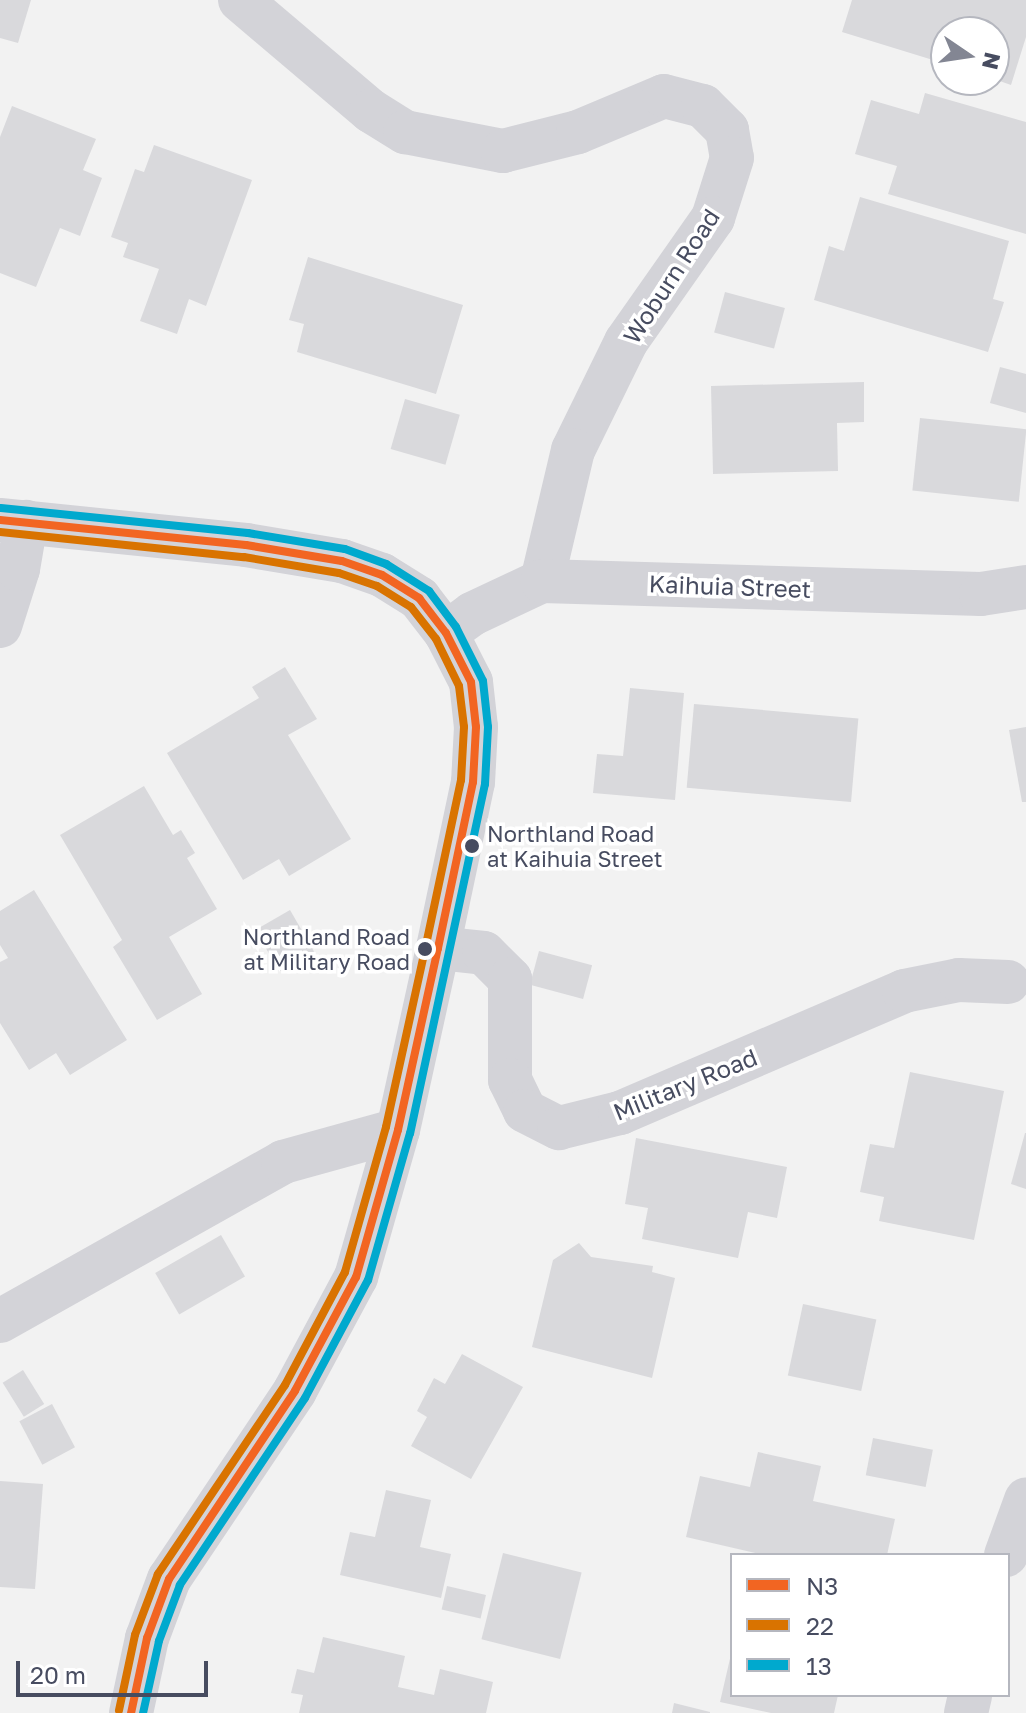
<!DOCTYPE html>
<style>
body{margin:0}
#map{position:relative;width:1026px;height:1713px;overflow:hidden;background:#f2f2f2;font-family:"Golos Text",sans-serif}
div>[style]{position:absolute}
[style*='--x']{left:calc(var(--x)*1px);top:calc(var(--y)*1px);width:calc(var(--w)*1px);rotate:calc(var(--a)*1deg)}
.building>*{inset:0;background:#d9d9dc;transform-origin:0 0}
.minor>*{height:44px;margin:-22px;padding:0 22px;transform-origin:22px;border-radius:22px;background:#d3d3d8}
.bus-1>*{height:8px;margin:-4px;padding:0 4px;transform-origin:4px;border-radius:4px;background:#f26522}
.bus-2>*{height:8px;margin:-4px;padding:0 4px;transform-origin:4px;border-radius:4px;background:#d97300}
.bus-3>*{height:8px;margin:-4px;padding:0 4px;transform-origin:4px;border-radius:4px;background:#00a9ce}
.dots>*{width:22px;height:22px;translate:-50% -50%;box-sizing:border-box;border:4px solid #fff;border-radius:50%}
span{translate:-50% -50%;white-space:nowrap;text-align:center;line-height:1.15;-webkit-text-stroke:7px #fff;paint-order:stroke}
.bus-label{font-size:22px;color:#474c60}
.left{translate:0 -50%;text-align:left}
.right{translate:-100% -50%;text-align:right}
.street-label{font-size:24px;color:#474c60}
.legend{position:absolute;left:730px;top:1553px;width:280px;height:144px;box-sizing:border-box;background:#fff;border:2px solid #b5b7bf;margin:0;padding:10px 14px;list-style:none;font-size:24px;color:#474c60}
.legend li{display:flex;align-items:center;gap:16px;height:40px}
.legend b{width:40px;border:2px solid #b5b7bf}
.north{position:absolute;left:930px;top:16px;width:80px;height:80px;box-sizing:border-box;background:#fff;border:2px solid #b5b7bf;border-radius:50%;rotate:103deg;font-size:22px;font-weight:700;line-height:32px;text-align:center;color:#474c60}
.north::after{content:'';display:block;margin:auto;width:28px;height:36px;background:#838693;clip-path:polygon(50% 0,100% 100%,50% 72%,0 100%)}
.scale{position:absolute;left:16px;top:1661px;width:192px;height:36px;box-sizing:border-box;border:4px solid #474c60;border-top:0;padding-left:10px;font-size:24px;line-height:28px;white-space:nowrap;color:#474c60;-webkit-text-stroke:6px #fff;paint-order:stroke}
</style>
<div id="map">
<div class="building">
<div style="clip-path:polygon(0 0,31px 0,18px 43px,0 38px)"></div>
<div style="clip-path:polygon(852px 0,1026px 0,1026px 37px,1011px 85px,994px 79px,994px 32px,946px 32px,946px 64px,842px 32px)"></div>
<div style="clip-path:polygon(925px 93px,1026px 122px,1026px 234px,888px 194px,897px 166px,855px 154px,871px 100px,919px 114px)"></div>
<div style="clip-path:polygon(12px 106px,96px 139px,83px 170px,102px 178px,80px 236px,60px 228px,36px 287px,0 273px,0 137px)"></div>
<div style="clip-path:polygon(154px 145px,252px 180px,206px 306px,189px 299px,177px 334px,140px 321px,159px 269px,123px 257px,128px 243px,111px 237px,135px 169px,144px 172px)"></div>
<div style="clip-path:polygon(860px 197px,1009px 241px,993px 299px,1004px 302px,988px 352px,814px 300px,829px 246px,844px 251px)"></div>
<div style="clip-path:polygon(308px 257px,463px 305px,436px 394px,297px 352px,304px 324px,289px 320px)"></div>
<div style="left:725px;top:292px;width:62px;height:42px;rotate:15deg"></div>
<div style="clip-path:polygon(1000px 367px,1026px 374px,1026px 413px,990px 403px)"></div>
<div style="clip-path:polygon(864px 382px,864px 422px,837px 423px,838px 471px,713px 474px,711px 386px)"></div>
<div style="left:405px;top:399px;width:57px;height:52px;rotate:16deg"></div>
<div style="left:920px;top:418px;width:107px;height:73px;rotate:6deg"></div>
<div style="clip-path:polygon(285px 667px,317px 719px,288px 735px,351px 839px,289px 876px,279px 859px,243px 880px,167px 753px,259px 698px,252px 687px)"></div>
<div style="clip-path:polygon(630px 688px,684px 693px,675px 800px,593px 793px,597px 754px,623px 756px)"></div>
<div style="left:694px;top:704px;width:165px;height:84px;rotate:5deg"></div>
<div style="clip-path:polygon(1026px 727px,1026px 802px,1022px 802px,1009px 730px)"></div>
<div style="clip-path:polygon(144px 786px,173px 835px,181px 830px,195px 853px,187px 858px,217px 909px,169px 937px,202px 994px,157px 1020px,113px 947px,122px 940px,60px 835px)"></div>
<div style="clip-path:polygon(34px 890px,127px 1040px,70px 1075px,56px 1053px,29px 1070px,0 1023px,0 962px,8px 958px,0 945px,0 911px)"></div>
<div style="left:290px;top:910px;width:48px;height:40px;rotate:60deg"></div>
<div style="left:539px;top:951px;width:55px;height:35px;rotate:15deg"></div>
<div style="clip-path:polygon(910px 1072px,1004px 1091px,974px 1240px,879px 1221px,884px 1197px,860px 1192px,870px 1144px,894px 1148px)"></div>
<div style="clip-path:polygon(1025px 1133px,1026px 1133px,1026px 1189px,1011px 1184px)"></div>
<div style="clip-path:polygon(636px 1138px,787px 1167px,777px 1218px,748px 1212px,738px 1258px,642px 1239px,648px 1208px,625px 1204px)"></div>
<div style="left:221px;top:1235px;width:48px;height:76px;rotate:60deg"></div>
<div style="clip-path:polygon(579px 1243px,591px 1257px,653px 1266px,652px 1272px,675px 1278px,652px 1378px,532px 1347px,553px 1260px)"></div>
<div style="left:803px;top:1304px;width:75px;height:73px;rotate:12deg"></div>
<div style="clip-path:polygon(462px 1354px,523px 1387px,471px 1479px,411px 1446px,427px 1417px,417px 1411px,434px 1378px,445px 1384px)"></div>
<div style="left:23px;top:1370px;width:40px;height:24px;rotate:58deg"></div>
<div style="left:52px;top:1404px;width:49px;height:37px;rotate:62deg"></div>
<div style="left:873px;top:1438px;width:61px;height:38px;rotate:11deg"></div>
<div style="clip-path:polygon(758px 1452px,821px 1466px,813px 1501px,895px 1519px,887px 1555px,764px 1555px,686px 1537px,700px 1476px,750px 1487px)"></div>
<div style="clip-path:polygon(0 1481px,43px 1484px,35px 1589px,0 1587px)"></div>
<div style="clip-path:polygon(386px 1490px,431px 1500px,420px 1547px,451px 1554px,441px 1598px,340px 1575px,350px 1532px,375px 1537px)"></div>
<div style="left:503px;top:1553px;width:81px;height:89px;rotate:14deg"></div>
<div style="left:447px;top:1586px;width:40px;height:24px;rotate:13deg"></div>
<div style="clip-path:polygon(323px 1637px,405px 1656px,398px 1687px,434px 1695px,440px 1669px,493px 1682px,486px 1713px,299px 1713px,303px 1695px,291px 1693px,297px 1669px,314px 1673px)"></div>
<div style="clip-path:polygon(732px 1650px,732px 1695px,838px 1695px,834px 1713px,771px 1713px,720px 1702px)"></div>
<div style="clip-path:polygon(674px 1703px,710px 1712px,710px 1713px,672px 1713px)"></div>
</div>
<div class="minor">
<div style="--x:240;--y:0;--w:172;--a:40.3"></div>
<div style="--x:371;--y:111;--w:40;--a:32"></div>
<div style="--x:405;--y:132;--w:100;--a:11"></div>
<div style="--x:503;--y:151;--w:77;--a:-14.2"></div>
<div style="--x:578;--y:132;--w:93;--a:-22.7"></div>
<div style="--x:664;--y:96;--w:40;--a:14.4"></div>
<div style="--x:703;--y:106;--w:34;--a:45"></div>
<div style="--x:727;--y:130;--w:28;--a:80"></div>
<div style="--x:732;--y:158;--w:63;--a:107.6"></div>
<div style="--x:713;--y:218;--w:151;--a:125.1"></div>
<div style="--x:626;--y:342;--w:120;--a:116.1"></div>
<div style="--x:573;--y:450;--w:135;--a:103.3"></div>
<div style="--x:0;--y:520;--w:247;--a:5.8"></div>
<div style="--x:246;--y:545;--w:97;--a:9.5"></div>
<div style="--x:342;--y:561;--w:42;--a:19.3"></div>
<div style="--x:382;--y:575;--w:44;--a:31.9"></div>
<div style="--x:419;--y:598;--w:44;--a:52.4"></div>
<div style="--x:446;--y:633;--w:55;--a:63"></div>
<div style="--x:471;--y:682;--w:45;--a:83.7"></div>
<div style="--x:476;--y:727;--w:55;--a:93.1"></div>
<div style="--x:473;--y:782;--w:170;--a:101.9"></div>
<div style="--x:438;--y:948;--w:186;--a:102.4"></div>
<div style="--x:398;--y:1130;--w:153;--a:105.9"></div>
<div style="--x:356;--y:1277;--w:129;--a:118.2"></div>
<div style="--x:295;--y:1391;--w:226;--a:123.8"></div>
<div style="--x:169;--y:1579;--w:63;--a:110.4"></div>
<div style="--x:147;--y:1638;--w:77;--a:102"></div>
<div style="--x:0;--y:626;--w:60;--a:-72.5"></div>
<div style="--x:18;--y:569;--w:48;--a:-80.3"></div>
<div style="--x:446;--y:633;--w:32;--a:-36"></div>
<div style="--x:472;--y:614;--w:77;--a:-25.2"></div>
<div style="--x:542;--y:581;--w:439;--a:1.7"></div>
<div style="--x:981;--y:594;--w:46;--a:-8.8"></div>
<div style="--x:438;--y:948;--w:46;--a:6.2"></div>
<div style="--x:484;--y:953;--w:37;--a:45"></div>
<div style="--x:510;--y:979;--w:101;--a:90"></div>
<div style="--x:510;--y:1080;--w:34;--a:64"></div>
<div style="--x:525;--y:1111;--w:38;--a:27"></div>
<div style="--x:559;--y:1128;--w:63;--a:-13.8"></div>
<div style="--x:620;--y:1113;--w:309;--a:-23.2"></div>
<div style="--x:904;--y:991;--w:56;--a:-11.3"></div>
<div style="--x:959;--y:980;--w:49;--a:2.3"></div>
<div style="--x:0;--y:1321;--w:325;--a:-29.3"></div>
<div style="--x:283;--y:1162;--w:119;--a:-15.5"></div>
<div style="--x:1006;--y:1555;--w:59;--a:-70"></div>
<div style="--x:966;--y:1713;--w:18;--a:-77"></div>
</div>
<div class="bus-1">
<div style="--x:0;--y:520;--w:247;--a:5.8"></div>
<div style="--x:246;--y:545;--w:97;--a:9.5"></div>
<div style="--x:342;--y:561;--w:42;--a:19.3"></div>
<div style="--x:382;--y:575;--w:44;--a:31.9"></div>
<div style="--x:419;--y:598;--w:44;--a:52.4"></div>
<div style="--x:446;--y:633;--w:55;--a:63"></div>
<div style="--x:471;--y:682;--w:45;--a:83.7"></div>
<div style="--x:476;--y:727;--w:55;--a:93.1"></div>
<div style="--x:473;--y:782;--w:170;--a:101.9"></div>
<div style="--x:438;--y:948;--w:186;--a:102.4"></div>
<div style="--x:398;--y:1130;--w:153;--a:105.9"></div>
<div style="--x:356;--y:1277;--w:129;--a:118.2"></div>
<div style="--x:295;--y:1391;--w:226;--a:123.8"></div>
<div style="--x:169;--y:1579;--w:63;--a:110.4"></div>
<div style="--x:147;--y:1638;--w:77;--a:102"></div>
</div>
<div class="bus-2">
<div style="--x:0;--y:532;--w:245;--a:5.9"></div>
<div style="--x:244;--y:557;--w:96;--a:9.6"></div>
<div style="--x:339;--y:573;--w:40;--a:18.9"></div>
<div style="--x:377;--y:586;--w:40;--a:32"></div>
<div style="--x:411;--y:607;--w:41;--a:52"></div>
<div style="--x:436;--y:639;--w:52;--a:63.9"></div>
<div style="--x:459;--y:686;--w:41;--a:83"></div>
<div style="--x:464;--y:727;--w:53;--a:93.2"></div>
<div style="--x:461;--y:780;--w:169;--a:102"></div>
<div style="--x:426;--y:945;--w:186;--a:102.4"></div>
<div style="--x:386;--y:1127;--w:151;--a:105.8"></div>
<div style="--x:345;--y:1272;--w:128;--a:118"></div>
<div style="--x:285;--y:1385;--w:228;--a:123.9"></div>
<div style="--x:158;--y:1574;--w:65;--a:110.7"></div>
<div style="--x:135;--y:1635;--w:77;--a:102"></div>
</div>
<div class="bus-3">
<div style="--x:1;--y:508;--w:248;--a:5.8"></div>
<div style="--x:248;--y:533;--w:98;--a:9.4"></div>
<div style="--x:345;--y:549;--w:44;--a:20.1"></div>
<div style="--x:386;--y:564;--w:51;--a:32.1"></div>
<div style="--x:429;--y:591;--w:45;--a:53.1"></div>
<div style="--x:456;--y:627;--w:60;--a:63.4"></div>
<div style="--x:483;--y:681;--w:46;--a:83.8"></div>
<div style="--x:488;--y:727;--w:57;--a:93"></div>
<div style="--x:485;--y:784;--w:357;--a:102.1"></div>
<div style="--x:410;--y:1133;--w:153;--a:105.9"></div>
<div style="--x:368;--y:1280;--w:134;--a:118.1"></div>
<div style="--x:305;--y:1398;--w:225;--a:123.8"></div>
<div style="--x:180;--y:1585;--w:60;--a:110.6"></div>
<div style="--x:159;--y:1641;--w:74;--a:102.5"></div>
</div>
<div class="dots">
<div style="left:472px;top:846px;background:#474c60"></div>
<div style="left:425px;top:949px;background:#474c60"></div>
</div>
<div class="bus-label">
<span class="left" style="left:487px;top:846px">Northland Road<br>at Kaihuia Street</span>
<span class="right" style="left:410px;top:949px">Northland Road<br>at Military Road</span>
</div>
<div class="street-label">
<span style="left:671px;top:276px;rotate:-57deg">Woburn Road</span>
<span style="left:730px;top:586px;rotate:2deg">Kaihuia Street</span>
<span style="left:685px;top:1084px;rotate:-22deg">Military Road</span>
</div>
<ul class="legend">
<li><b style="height:10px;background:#f26522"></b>N3</li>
<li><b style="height:10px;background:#d97300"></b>22</li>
<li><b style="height:10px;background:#00a9ce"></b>13</li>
</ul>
<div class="north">N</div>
<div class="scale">20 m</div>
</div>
